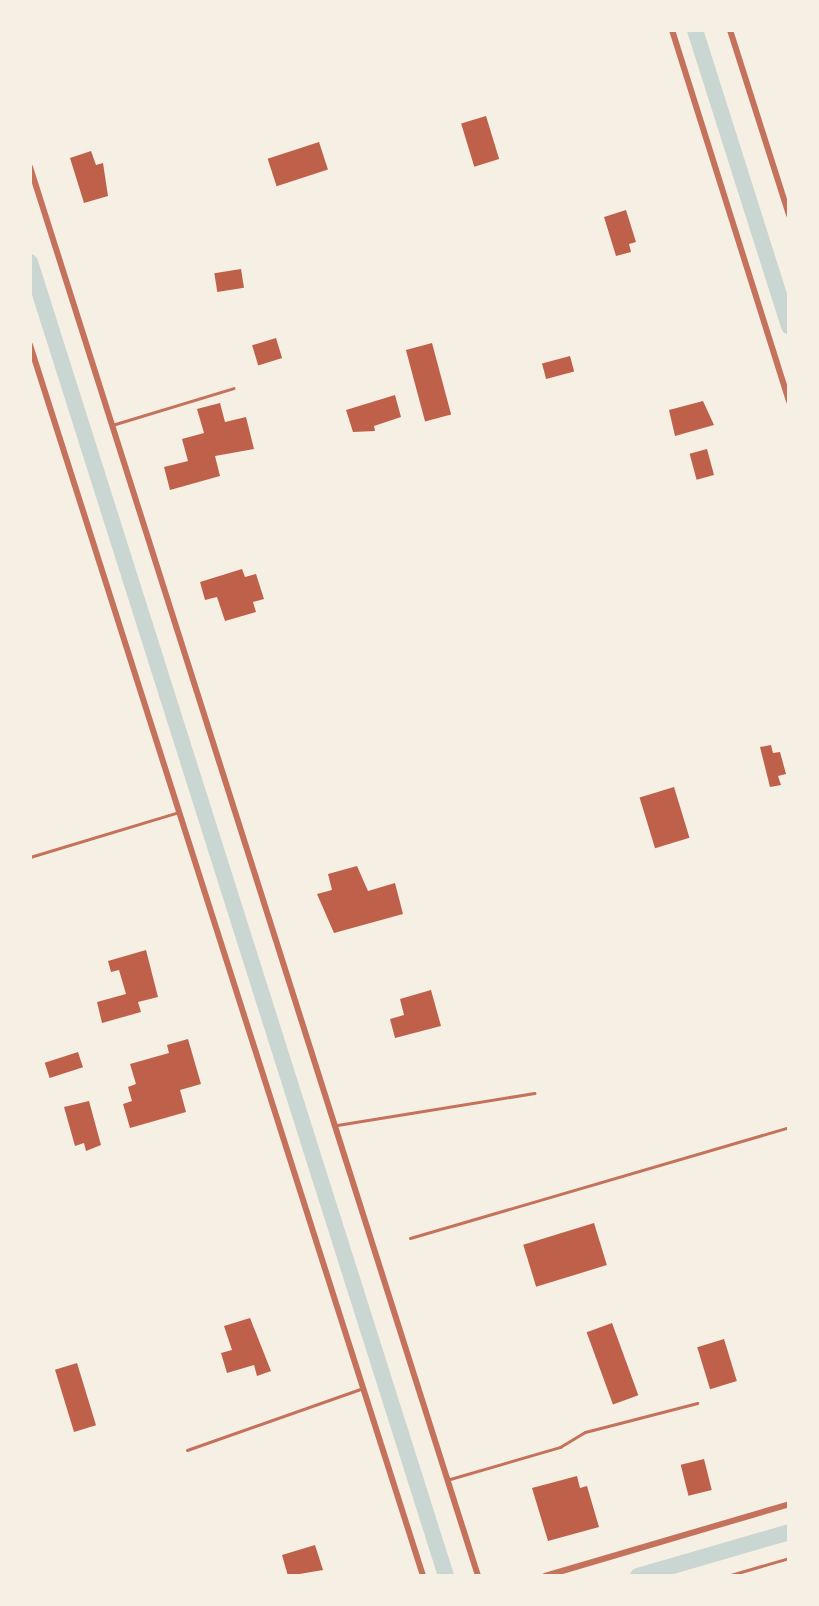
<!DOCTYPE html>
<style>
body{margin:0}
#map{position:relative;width:819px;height:1606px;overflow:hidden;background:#f6efe4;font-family:"Open Sans",sans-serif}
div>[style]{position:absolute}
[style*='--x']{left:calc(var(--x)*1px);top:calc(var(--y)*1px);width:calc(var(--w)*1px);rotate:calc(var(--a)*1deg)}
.canal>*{height:16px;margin:-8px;padding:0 8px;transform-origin:8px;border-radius:8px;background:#c9d6d2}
.building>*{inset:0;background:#bf614a;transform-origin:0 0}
.service>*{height:3px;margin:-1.5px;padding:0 1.5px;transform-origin:1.5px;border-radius:1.5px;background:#c5725c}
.minor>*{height:6px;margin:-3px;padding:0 3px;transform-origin:3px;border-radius:3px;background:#c5725c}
span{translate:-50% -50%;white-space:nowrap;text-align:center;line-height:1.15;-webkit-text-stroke:6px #f6efe4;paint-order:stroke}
.frame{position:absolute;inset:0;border:32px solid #f6efe4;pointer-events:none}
</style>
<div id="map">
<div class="canal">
<div style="--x:695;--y:30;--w:311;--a:72.4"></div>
<div style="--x:30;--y:262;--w:1378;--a:72.43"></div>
<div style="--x:638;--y:1576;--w:157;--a:-16.2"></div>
</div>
<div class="building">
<div style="left:486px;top:116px;width:45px;height:26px;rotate:73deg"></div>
<div style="left:319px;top:142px;width:29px;height:54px;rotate:72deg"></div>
<div style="clip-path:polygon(91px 151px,96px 165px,103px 163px,108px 196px,84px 203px,70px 158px)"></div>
<div style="clip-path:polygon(626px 210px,636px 242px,629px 244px,631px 252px,616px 256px,604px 217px)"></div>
<div style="left:241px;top:269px;width:19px;height:27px;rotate:81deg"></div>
<div style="left:276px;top:338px;width:21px;height:25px;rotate:73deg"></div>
<div style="left:432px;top:343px;width:74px;height:27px;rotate:75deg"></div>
<div style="left:570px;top:356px;width:16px;height:29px;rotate:75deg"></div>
<div style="clip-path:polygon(395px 395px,401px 417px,374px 426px,375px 431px,353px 432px,346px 410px)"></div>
<div style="clip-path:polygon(703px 401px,714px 425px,675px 436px,669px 410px)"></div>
<div style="clip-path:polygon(220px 403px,225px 422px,246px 417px,254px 449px,215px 456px,220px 476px,170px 490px,164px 467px,188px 461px,182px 439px,204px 433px,197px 409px)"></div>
<div style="left:707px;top:449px;width:27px;height:18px;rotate:75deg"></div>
<div style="clip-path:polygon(242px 569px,245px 577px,256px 574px,264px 599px,253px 602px,256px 612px,225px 621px,217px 597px,205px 600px,200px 582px)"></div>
<div style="clip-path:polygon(771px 745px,773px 753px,780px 752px,786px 774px,778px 776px,781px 785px,770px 787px,760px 747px)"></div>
<div style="left:674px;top:787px;width:53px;height:36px;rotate:73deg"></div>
<div style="clip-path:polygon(357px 866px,368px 891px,395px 883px,403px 914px,334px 933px,317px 894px,332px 890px,328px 874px)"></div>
<div style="clip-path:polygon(146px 950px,158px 997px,138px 1002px,141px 1012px,102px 1023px,97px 1002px,126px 994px,119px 970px,111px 972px,108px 961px)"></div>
<div style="clip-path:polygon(431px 990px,441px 1026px,395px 1038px,390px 1019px,404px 1015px,400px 999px)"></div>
<div style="clip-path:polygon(188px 1039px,201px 1084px,180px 1090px,186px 1112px,130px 1128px,123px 1104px,132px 1101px,128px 1087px,136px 1084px,130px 1064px,169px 1053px,167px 1045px)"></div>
<div style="left:78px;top:1052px;width:16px;height:35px;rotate:72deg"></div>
<div style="clip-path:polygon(89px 1101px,101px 1145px,86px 1151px,84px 1143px,75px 1146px,64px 1107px)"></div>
<div style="left:594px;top:1223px;width:44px;height:74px;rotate:73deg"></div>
<div style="clip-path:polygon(250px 1318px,271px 1371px,257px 1376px,254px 1365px,227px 1373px,221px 1353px,232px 1350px,224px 1326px)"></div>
<div style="left:612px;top:1323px;width:77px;height:27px;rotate:70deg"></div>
<div style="left:724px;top:1339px;width:44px;height:28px;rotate:73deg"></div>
<div style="left:77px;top:1363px;width:65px;height:23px;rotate:73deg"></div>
<div style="left:704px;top:1459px;width:32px;height:24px;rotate:76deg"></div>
<div style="clip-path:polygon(577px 1476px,580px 1488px,587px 1486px,599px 1527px,548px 1541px,532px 1488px)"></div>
<div style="clip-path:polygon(315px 1545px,323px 1570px,288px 1576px,282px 1555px)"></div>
</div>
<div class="service">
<div style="--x:112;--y:425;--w:127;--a:-16.9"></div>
<div style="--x:30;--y:857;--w:156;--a:-16.8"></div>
<div style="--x:337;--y:1125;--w:200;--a:-9.2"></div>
<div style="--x:410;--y:1238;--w:395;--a:-16.3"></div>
<div style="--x:187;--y:1450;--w:183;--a:-19.4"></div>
<div style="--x:450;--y:1479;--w:115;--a:-16.2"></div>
<div style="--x:560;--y:1447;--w:29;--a:-31"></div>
<div style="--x:585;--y:1432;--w:116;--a:-14.5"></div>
<div style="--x:727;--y:1576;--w:65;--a:-16.2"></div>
</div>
<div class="minor">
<div style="--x:672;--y:30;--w:389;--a:72.5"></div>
<div style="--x:730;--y:30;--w:194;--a:72.3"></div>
<div style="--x:30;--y:167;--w:1479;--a:72.36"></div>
<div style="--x:30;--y:345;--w:1292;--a:72.29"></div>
<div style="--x:545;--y:1576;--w:254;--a:-16.4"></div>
</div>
<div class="frame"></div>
</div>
